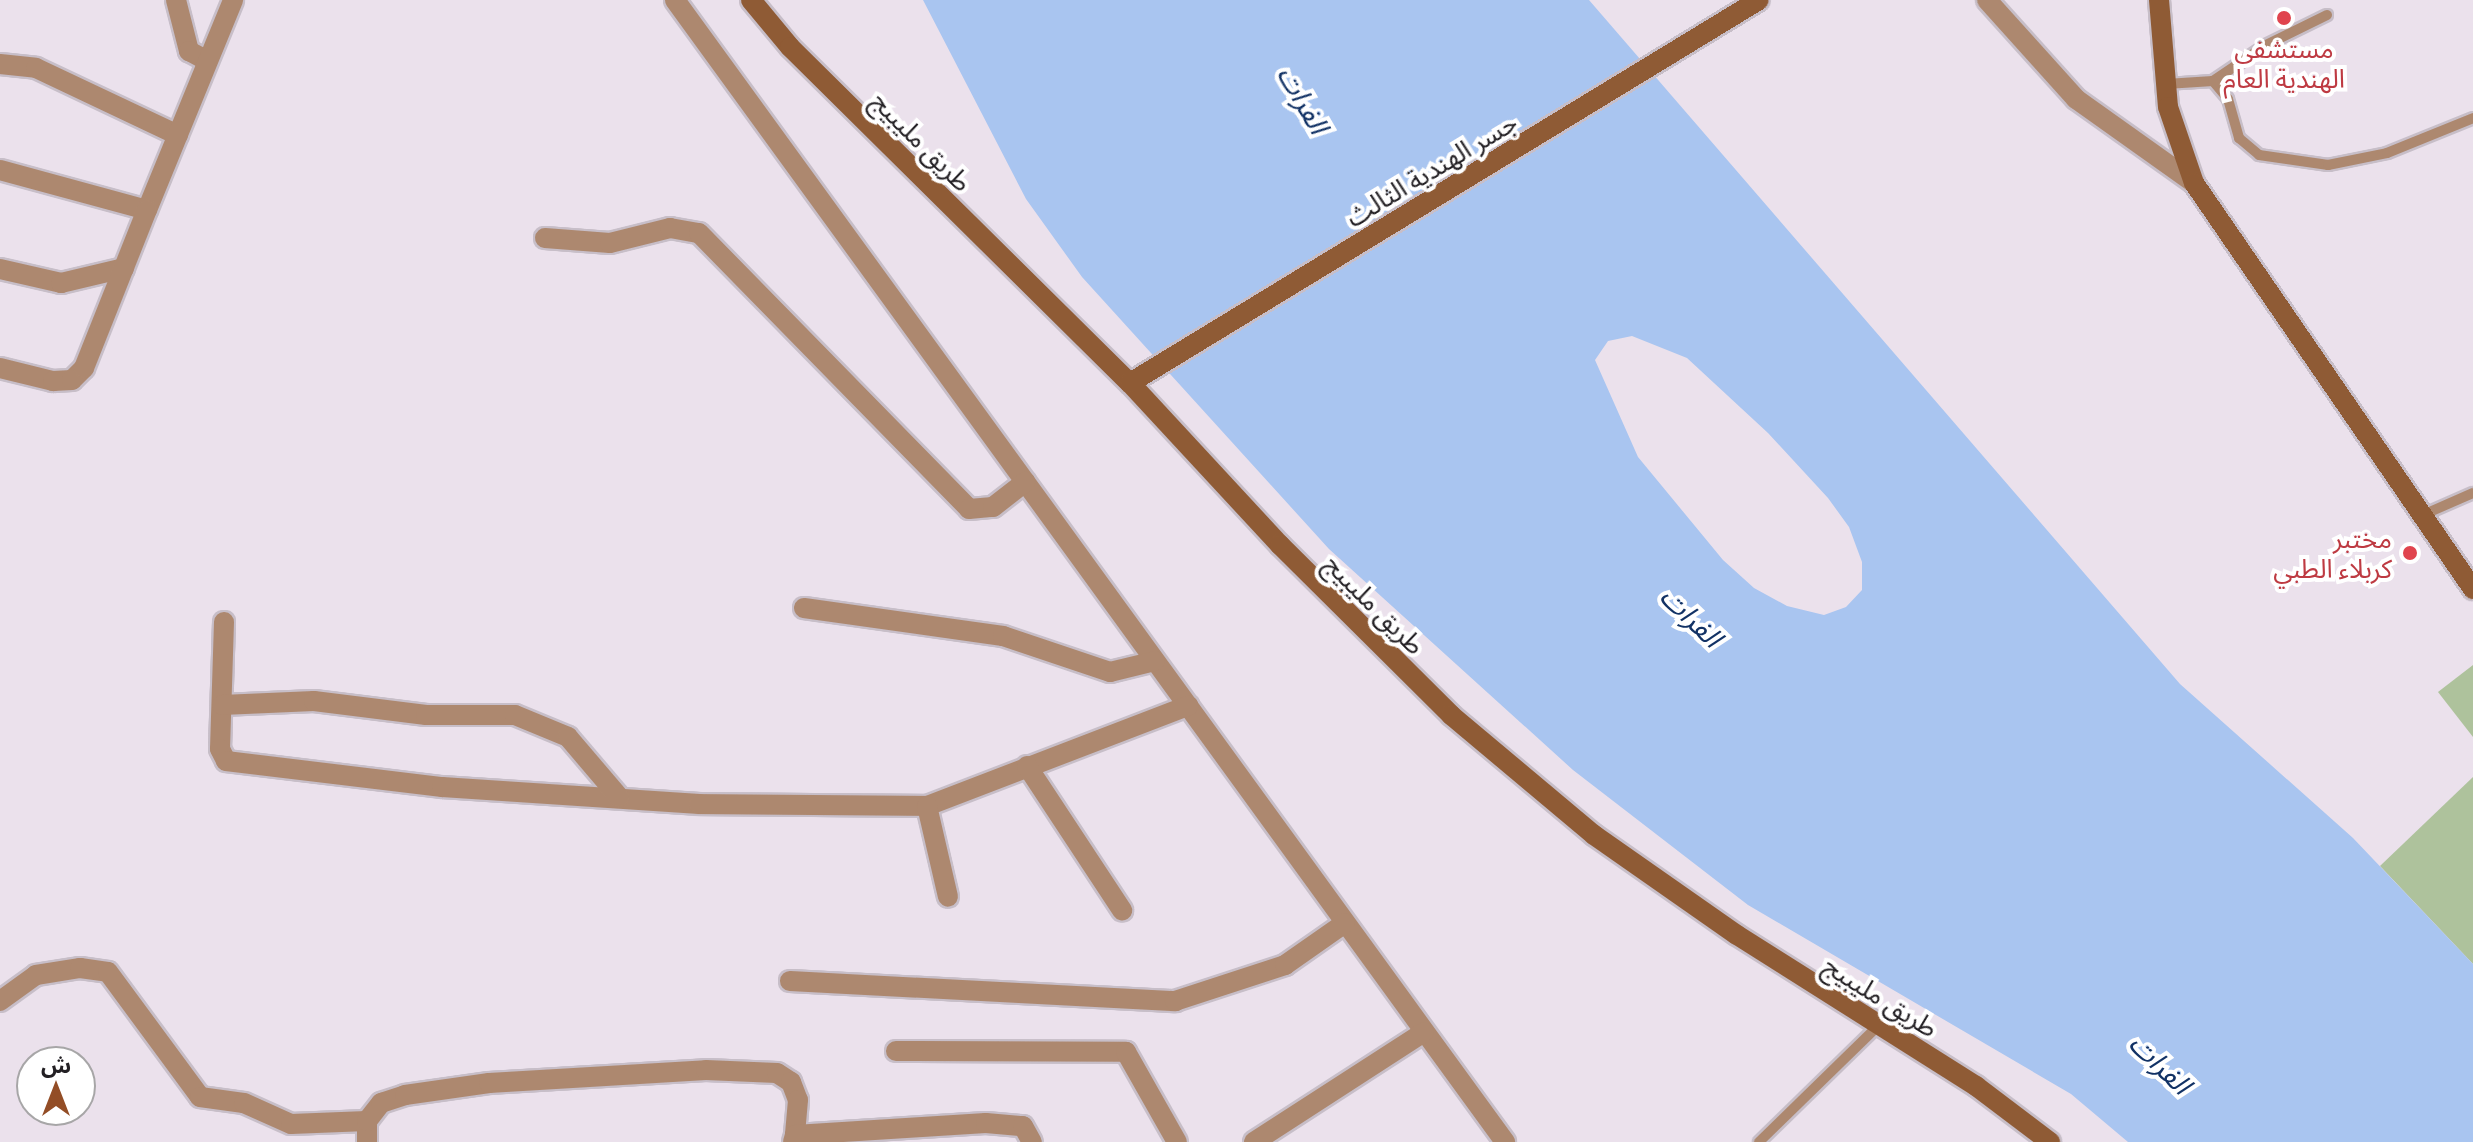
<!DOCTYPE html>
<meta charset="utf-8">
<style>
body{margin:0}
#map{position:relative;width:2473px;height:1142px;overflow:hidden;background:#ebe1ec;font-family:"Exo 2","Noto Sans Arabic",sans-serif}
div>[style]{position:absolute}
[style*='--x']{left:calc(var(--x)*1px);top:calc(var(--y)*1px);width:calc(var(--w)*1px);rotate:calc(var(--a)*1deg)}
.green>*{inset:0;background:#aec29c}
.water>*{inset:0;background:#a9c5f0}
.roads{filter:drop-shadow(2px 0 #c7bec8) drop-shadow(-2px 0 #c7bec8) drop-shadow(0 2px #c7bec8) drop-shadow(0 -2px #c7bec8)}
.lane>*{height:10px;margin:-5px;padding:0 5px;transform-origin:5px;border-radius:5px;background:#ad886f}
.street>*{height:20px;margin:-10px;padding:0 10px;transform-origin:10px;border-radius:10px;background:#ad886f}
.secondary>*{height:20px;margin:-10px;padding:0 10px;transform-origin:10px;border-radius:10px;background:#8f5b35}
.dots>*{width:22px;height:22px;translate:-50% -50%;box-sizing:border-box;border:4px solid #fff;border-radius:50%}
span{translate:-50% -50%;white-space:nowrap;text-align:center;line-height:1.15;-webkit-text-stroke:8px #fff;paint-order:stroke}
.health-label{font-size:26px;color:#be3a42}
.right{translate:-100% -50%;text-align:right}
.street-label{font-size:26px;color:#232024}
.water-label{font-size:28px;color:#123265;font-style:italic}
.north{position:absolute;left:16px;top:1046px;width:80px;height:80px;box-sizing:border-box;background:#fff;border:2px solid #a7a6a7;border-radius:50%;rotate:0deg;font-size:22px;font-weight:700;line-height:32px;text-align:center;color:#232024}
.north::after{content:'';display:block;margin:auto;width:28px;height:36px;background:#934d26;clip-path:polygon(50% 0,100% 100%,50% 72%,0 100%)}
</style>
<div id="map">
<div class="green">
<div style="clip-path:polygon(2473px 665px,2473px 737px,2438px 692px)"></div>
<div style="clip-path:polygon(2473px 777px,2473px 964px,2380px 866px)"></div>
</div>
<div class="water">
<div style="clip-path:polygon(evenodd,923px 0,1589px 0,2180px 684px,2353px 838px,2473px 964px,2473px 1142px,2128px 1142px,2071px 1094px,1748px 905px,1573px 770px,1329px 549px,1082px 277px,1026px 199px,923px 0,1632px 336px,1687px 358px,1768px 433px,1828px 498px,1849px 527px,1862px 562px,1862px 590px,1846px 607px,1824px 615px,1787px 606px,1754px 588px,1723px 560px,1638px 457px,1595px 360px,1608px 341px,1632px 336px)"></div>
</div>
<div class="roads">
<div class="lane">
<div style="--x:2213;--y:81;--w:64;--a:-34.2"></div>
<div style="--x:2266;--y:45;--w:68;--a:-26.2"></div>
<div style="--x:2166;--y:84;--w:47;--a:-3.7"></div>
<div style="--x:2213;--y:81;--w:23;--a:50"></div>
<div style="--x:2228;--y:99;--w:41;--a:74.2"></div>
<div style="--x:2239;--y:138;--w:26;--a:40"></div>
<div style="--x:2259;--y:155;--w:70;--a:8.2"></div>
<div style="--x:2328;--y:165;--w:60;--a:-11.5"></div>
<div style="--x:2387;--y:153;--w:93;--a:-22.1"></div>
<div style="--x:2425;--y:514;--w:52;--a:-23.6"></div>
<div style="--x:1759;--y:1142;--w:166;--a:-44.3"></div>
</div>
<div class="street">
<div style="--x:176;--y:0;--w:53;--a:75.7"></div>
<div style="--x:189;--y:51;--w:21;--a:28"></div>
<div style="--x:675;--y:0;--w:1412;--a:53.99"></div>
<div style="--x:1987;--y:0;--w:133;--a:48"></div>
<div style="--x:2076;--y:99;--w:145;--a:35.4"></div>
<div style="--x:0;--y:64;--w:36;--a:6"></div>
<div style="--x:36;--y:68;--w:157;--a:25.3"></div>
<div style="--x:0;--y:170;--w:152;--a:15.2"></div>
<div style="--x:147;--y:210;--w:227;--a:-67.7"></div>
<div style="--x:545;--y:238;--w:65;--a:4.4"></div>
<div style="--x:610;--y:243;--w:62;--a:-14"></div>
<div style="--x:670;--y:228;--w:29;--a:10"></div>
<div style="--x:699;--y:233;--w:386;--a:45.6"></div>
<div style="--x:969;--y:509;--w:24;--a:-5"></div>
<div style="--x:993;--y:507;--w:41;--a:-38"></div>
<div style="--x:0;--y:269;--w:63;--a:12.9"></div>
<div style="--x:61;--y:283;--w:65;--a:-13.4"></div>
<div style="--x:0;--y:368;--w:55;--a:13.8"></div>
<div style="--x:53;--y:381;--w:19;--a:-3"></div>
<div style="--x:72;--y:380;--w:17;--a:-45"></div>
<div style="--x:84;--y:368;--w:170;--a:-68.3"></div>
<div style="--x:804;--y:608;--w:201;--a:8"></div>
<div style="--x:1003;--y:636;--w:113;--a:18.6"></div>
<div style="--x:1110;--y:672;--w:46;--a:-13.7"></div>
<div style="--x:224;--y:622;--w:127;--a:91.8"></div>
<div style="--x:220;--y:749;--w:13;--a:63"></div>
<div style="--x:226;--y:761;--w:218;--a:6.9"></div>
<div style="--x:442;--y:787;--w:258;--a:3.8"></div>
<div style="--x:699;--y:804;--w:228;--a:0.5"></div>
<div style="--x:927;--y:806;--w:280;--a:-21"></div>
<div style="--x:222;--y:705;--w:92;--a:-2.5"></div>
<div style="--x:314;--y:701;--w:113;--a:7.1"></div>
<div style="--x:426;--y:715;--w:89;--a:0"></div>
<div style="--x:515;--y:715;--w:57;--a:22.5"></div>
<div style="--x:568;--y:737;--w:79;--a:49.6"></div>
<div style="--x:1027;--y:766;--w:173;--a:56.6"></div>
<div style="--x:927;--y:806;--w:93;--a:77"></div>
<div style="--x:790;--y:981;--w:386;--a:3"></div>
<div style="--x:1175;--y:1001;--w:116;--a:-18.1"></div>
<div style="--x:1285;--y:965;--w:73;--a:-35"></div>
<div style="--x:0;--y:1001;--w:44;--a:-35.8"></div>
<div style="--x:36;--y:975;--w:45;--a:-9"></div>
<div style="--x:80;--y:968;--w:28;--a:8"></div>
<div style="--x:108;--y:972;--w:155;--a:53.6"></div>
<div style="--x:200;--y:1097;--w:44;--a:7.8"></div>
<div style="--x:244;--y:1103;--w:51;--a:24.1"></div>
<div style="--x:291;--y:1124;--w:76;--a:-2.3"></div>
<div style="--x:896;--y:1051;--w:230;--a:0.2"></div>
<div style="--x:1126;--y:1052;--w:103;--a:60.5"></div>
<div style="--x:367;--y:1142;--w:21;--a:-90"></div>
<div style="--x:367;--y:1121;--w:23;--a:-52"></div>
<div style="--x:381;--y:1103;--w:25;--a:-18"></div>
<div style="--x:405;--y:1095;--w:85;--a:-8.1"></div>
<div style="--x:489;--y:1083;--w:217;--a:-3.4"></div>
<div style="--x:706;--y:1070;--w:71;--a:2.4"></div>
<div style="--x:777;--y:1073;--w:17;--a:33"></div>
<div style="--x:791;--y:1082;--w:19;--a:69"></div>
<div style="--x:798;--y:1100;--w:35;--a:95"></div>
<div style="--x:793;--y:1142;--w:7;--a:-74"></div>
<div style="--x:795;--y:1135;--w:191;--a:-3.6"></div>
<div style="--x:986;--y:1123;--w:37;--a:5"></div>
<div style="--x:1023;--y:1126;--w:18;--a:61"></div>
<div style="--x:1254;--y:1142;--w:202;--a:-32.9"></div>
</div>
<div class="secondary">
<div style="--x:751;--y:0;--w:61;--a:50.3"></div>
<div style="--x:790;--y:47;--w:478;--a:44.7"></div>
<div style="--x:1130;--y:383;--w:221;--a:47.2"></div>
<div style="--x:1280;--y:545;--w:241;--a:44.8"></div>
<div style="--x:1451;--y:715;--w:187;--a:40"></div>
<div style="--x:1594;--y:835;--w:174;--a:35"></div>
<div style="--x:1737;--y:935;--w:283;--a:32.3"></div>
<div style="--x:1976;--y:1086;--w:93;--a:37.1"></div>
<div style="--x:2159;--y:0;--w:107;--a:85.2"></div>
<div style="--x:2168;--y:107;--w:80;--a:71.1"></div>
<div style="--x:2194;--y:183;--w:493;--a:55.5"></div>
<div style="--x:1130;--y:383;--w:736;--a:-31.34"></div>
</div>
</div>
<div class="dots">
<div style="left:2284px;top:18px;background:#e0444e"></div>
<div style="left:2410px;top:553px;background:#e0444e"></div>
</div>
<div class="health-label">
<span style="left:2284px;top:63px">مستشفى<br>الهندية العام</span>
<span class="right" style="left:2392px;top:553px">مختبر<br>كربلاء الطبي</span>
</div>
<div class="street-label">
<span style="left:922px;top:141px;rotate:45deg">طريق مليبيج</span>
<span style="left:1431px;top:169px;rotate:-31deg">جسر الهندية الثالث</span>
<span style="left:1375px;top:604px;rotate:45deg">طريق مليبيج</span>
<span style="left:1881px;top:996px;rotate:32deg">طريق مليبيج</span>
</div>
<div class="water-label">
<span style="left:1304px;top:99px;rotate:60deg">الفرات</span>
<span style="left:1692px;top:616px;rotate:44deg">الفرات</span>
<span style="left:2161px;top:1063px;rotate:44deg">الفرات</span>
</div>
<div class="north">ش</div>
</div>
